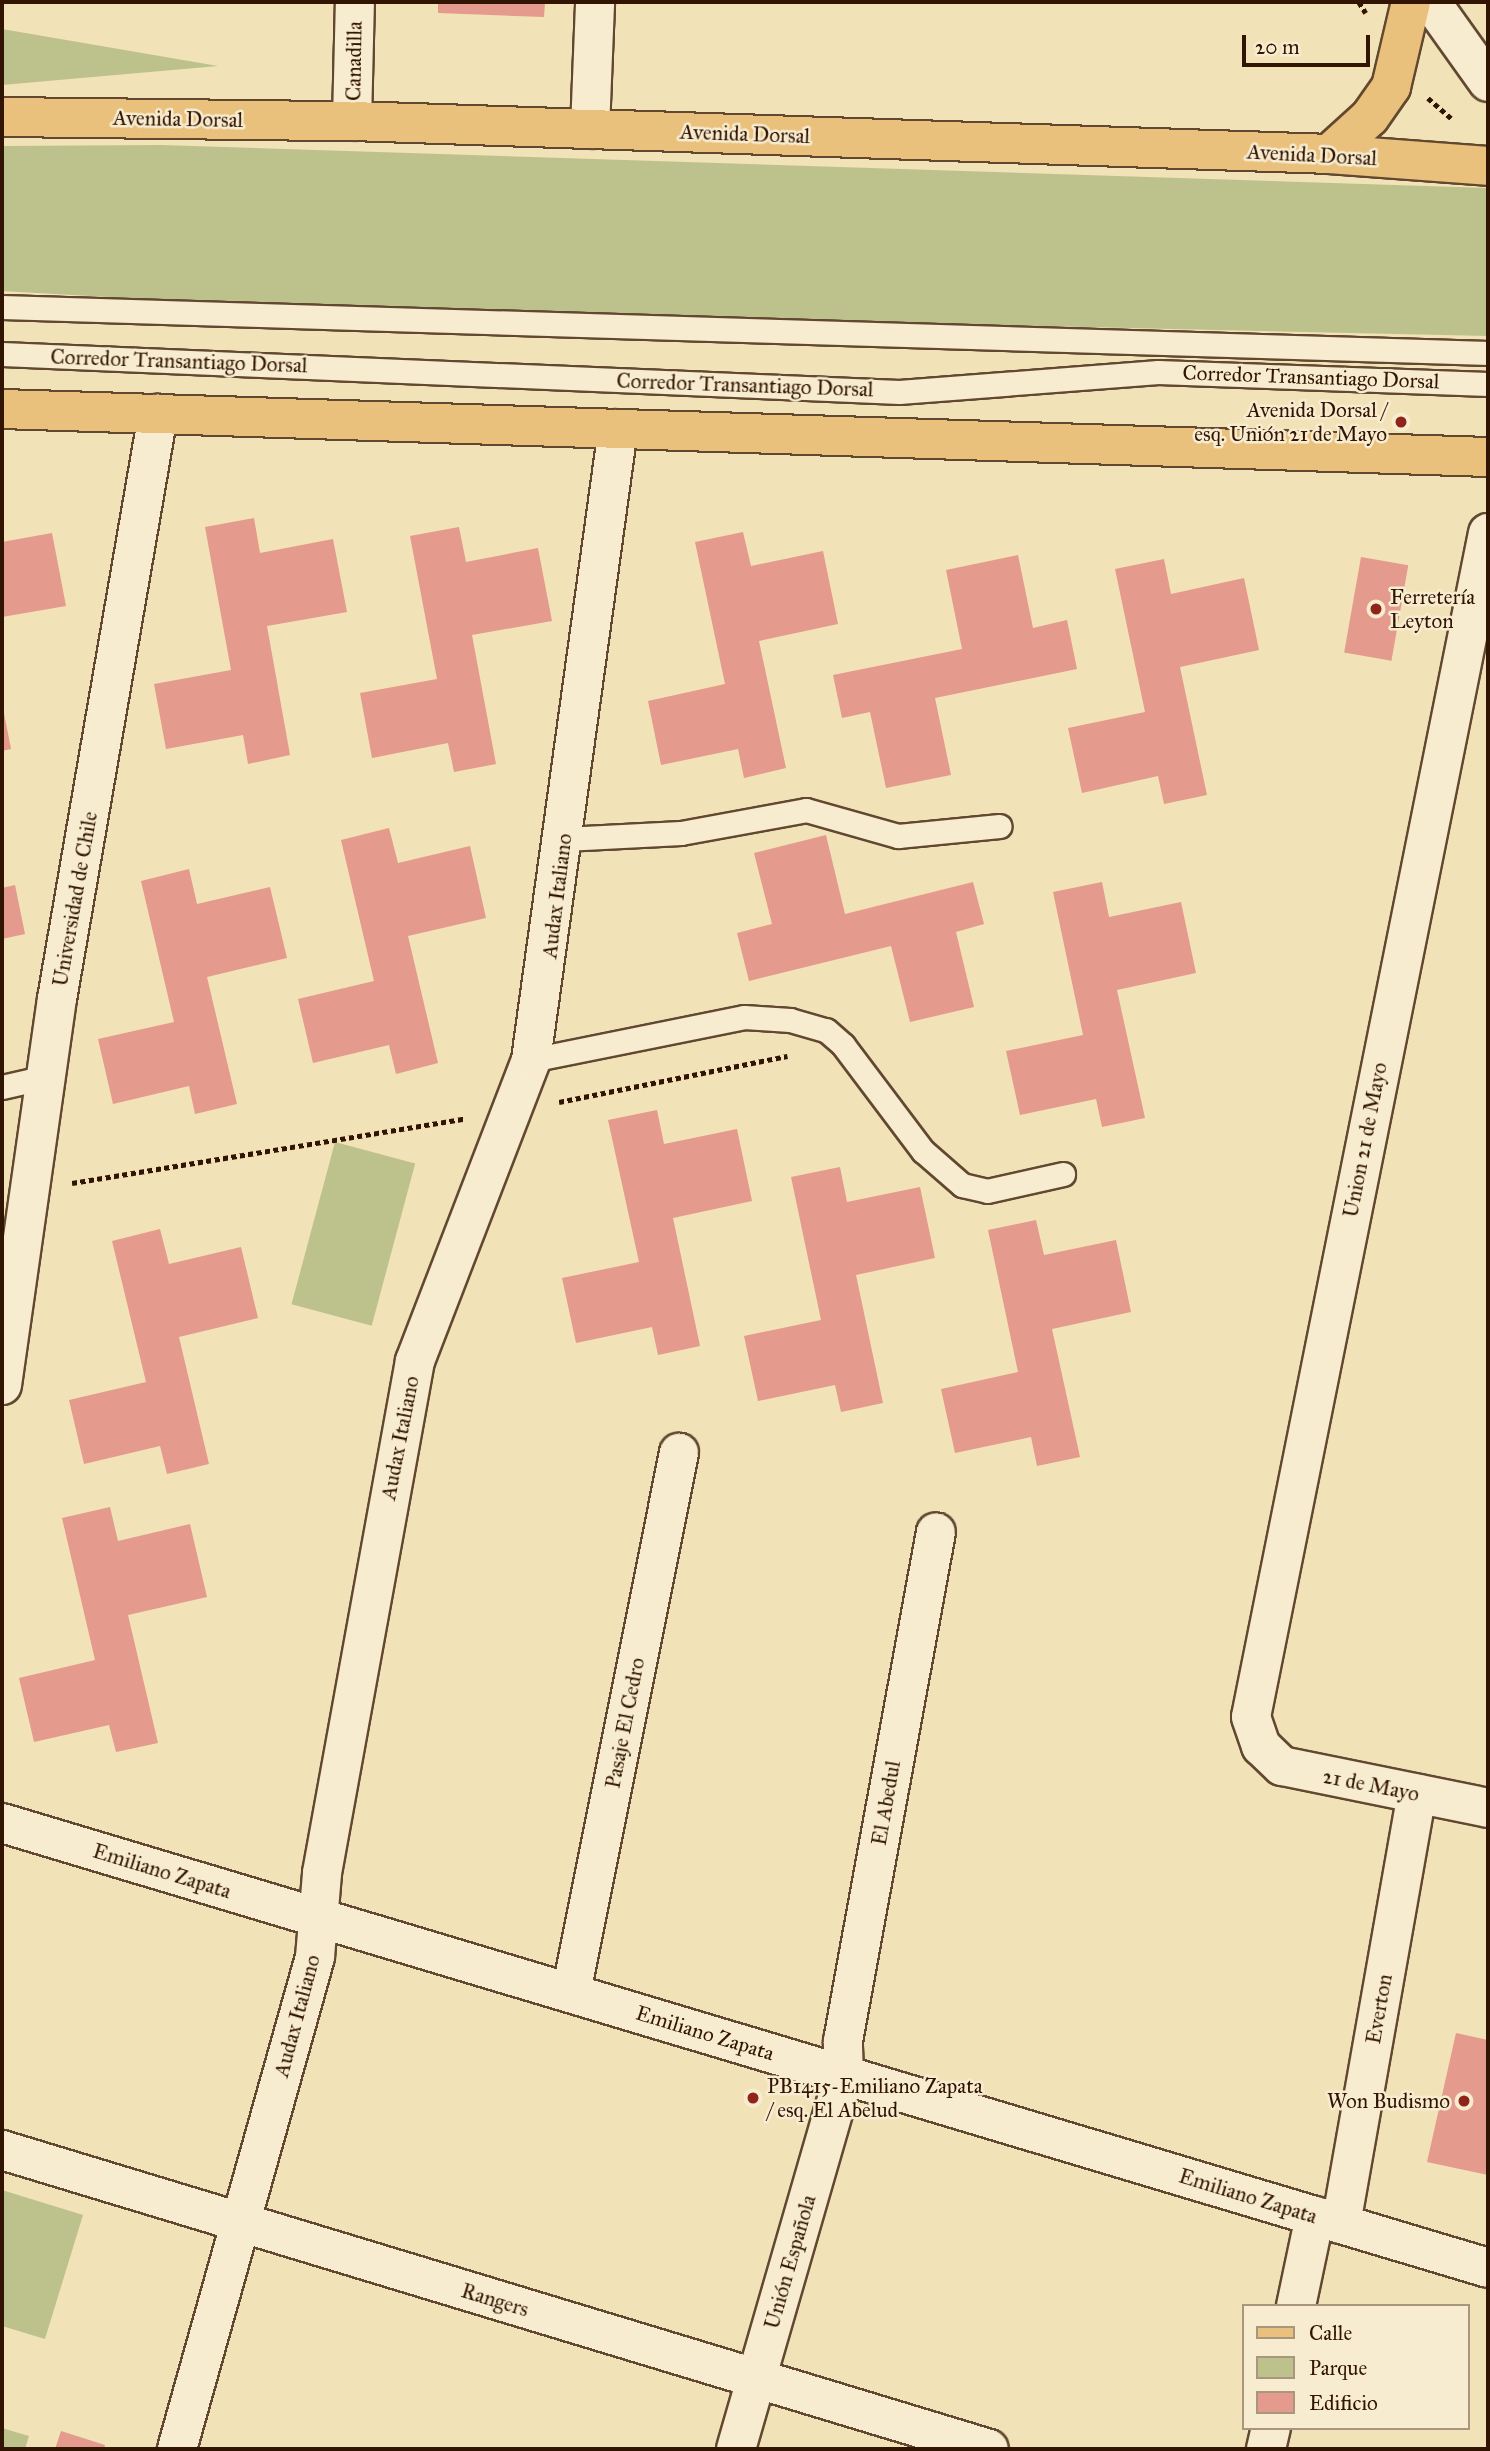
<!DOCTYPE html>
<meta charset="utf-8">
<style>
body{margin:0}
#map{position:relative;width:1490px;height:2451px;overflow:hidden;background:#f2e2b7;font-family:"IM FELL Great Primer",serif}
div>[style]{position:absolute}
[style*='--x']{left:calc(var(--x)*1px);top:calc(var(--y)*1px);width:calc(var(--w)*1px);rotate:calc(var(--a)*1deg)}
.green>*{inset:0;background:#bdc28c;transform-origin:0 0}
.building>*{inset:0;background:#e49a8c;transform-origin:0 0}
.path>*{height:4.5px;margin-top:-2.25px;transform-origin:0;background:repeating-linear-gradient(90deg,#321403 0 5px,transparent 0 8.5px)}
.roads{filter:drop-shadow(2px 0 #624830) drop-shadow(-2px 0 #624830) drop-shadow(0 2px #624830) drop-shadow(0 -2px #624830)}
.lane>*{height:23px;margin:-11.5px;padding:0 11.5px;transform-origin:11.5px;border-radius:11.5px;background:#f7ecd0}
.street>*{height:38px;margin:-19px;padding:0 19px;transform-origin:19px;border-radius:19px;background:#f7ecd0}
.secondary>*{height:38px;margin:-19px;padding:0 19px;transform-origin:19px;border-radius:19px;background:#f7ecd0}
.primary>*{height:38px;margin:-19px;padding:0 19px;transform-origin:19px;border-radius:19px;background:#e9c17c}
.dots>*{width:19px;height:19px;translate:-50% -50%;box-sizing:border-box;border:4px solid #f7ecd0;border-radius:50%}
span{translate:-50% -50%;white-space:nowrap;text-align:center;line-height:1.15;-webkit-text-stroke:5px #f7ecd0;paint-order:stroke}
.street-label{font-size:21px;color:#321403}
.poi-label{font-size:21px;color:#321403}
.right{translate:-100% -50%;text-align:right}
.left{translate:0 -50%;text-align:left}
.frame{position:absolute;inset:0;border:4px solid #321403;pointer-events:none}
.legend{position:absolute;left:1242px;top:2304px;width:228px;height:126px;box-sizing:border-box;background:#f7ecd0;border:2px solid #a8967e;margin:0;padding:9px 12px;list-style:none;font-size:21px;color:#321403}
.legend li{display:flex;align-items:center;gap:14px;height:35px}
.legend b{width:35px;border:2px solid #a8967e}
.scale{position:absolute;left:1242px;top:35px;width:128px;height:32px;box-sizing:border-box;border:4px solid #321403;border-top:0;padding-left:9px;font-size:21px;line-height:24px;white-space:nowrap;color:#321403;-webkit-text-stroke:5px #f7ecd0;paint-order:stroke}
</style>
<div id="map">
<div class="green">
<div style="clip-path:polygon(2px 29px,218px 66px,2px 85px)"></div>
<div style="clip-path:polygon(161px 145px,1488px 188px,1488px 336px,352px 311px,2px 291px,2px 146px)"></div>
<div style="left:335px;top:1142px;width:83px;height:168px;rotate:15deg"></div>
<div style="clip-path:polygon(2px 2190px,83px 2215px,45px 2339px,2px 2326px)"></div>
<div style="clip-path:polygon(2px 2428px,29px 2436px,25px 2449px,2px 2449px)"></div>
</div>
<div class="building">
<div style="clip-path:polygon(438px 2px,545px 2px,544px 17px,438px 13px)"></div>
<div style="clip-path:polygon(254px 518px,260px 553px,333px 539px,347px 612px,267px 626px,290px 755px,248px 764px,243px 735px,166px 749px,154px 684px,231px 670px,205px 527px)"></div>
<div style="clip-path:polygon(459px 527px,466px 562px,538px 548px,552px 621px,472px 635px,496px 764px,454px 772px,448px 743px,372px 758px,360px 693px,437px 679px,410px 536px)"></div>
<div style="clip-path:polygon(743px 532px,751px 566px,823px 551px,838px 624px,759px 641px,786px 768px,744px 778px,738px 749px,661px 765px,648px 701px,725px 684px,695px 542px)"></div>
<div style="clip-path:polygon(52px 533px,66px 606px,2px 617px,2px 542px)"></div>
<div style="clip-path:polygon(1018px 555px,1033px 628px,1067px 620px,1077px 669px,935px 698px,951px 775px,886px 788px,870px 712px,842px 718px,833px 675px,962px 649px,946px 570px)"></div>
<div style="left:1361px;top:557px;width:48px;height:97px;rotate:10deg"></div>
<div style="clip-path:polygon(1164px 559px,1171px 594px,1244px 578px,1259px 650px,1180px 667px,1207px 795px,1164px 804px,1158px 776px,1082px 793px,1068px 728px,1145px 712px,1115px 569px)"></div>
<div style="clip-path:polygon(3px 708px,11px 749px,2px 751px,2px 709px)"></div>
<div style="clip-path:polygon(389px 828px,398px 863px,470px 846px,486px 918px,408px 936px,438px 1063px,396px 1074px,389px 1045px,313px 1063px,298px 999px,374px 981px,341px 840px)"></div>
<div style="clip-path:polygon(826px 835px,845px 914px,973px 882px,984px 924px,956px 932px,974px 1007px,910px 1022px,891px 946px,749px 981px,737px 933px,772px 924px,754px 853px)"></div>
<div style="clip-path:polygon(189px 869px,197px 904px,270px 887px,287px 958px,207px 977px,237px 1104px,195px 1114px,189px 1086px,113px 1104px,98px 1039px,174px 1022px,141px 881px)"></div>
<div style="clip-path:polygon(1102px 882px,1109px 917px,1181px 902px,1196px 973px,1117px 990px,1145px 1118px,1102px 1127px,1096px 1099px,1020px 1115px,1006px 1051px,1083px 1035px,1053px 892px)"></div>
<div style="clip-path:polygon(15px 885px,25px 934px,2px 939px,2px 888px)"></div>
<div style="clip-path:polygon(657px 1110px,664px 1144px,737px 1129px,752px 1201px,673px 1218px,700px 1346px,658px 1355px,652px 1327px,576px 1343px,562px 1278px,639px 1262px,608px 1120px)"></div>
<div style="clip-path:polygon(840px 1167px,847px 1202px,920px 1187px,935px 1258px,856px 1275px,883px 1403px,841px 1412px,835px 1385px,758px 1401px,744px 1336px,821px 1320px,791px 1177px)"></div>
<div style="clip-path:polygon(1036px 1220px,1044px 1255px,1116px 1240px,1131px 1312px,1052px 1329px,1080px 1457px,1037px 1466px,1031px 1437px,955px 1453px,941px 1389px,1018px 1372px,988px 1230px)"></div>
<div style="clip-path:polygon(160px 1229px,169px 1264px,241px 1247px,258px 1318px,179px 1337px,209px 1464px,167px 1474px,160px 1446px,84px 1464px,69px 1400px,146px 1382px,112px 1241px)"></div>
<div style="clip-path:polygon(110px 1507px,118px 1541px,190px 1524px,207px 1597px,128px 1615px,158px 1743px,116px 1752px,109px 1725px,34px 1742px,19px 1678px,95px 1660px,62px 1518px)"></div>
<div style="clip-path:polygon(1456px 2033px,1488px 2040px,1488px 2175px,1427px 2162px)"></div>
<div style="clip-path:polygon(61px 2431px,105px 2445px,104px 2449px,55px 2449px)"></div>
</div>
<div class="path">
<div style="--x:1359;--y:2;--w:13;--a:58"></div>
<div style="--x:1428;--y:98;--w:33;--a:41"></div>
<div style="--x:559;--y:1102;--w:233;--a:-11.4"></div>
<div style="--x:72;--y:1183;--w:397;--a:-9.3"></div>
</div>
<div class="roads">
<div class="lane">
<div style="--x:2;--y:307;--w:1487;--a:1.77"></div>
<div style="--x:2;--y:354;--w:898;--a:2.43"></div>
<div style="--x:899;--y:392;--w:260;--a:-4.4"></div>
<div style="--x:1158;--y:372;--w:330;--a:2.1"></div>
<div style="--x:564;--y:839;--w:117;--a:-2.9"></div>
<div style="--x:681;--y:833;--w:127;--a:-10.4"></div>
<div style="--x:806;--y:810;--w:96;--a:15.8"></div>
<div style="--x:898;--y:836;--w:102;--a:-5.6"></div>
<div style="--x:531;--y:1060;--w:217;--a:-11.4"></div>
<div style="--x:744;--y:1017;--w:46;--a:3.7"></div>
<div style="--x:790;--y:1020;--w:37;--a:16"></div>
<div style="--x:826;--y:1030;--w:23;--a:41"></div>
<div style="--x:843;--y:1045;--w:133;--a:53"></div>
<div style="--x:923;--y:1151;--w:52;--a:41.1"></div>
<div style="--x:962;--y:1185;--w:26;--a:13"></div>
<div style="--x:987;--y:1191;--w:78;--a:-12.6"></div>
<div style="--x:2;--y:1087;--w:45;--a:-12.8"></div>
</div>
<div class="street">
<div style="--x:352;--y:121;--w:119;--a:-88.6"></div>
<div style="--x:590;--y:129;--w:127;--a:-87.7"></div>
<div style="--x:1488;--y:533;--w:1207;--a:101.32"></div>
<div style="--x:1251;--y:1717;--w:31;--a:71"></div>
<div style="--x:1261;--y:1746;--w:29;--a:44"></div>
<div style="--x:1282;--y:1766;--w:210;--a:11.5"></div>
<div style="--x:2;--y:1385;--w:390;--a:-81.9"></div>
<div style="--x:57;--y:999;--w:594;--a:-80.2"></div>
<div style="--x:571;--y:1993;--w:551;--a:-78.69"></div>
<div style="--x:2;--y:2150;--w:1031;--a:16.85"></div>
<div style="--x:1341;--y:2224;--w:437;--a:-80"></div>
<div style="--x:1296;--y:2306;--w:92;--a:-78.1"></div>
<div style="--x:177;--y:2449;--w:511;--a:-74.33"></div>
<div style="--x:315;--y:1957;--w:84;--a:-85.2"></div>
<div style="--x:322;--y:1873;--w:520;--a:-79.71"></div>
<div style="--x:415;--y:1361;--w:323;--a:-68.9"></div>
<div style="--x:531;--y:1060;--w:637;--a:-82.15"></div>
<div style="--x:736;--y:2449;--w:389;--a:-73.9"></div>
<div style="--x:844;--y:2075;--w:34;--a:-92"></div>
<div style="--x:843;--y:2041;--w:517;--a:-79.65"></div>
<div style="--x:1266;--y:2449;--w:22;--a:-77"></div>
</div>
<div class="secondary">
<div style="--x:1431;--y:2;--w:98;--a:54.5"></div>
<div style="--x:2;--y:1823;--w:1551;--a:16.67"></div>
</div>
<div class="primary">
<div style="--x:2;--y:117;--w:350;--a:0.7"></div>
<div style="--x:352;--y:121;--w:978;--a:1.93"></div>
<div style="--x:1329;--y:154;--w:159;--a:4.3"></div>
<div style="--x:1329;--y:154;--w:55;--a:-42.1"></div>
<div style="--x:1370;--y:117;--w:37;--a:-55"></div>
<div style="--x:1391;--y:87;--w:87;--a:-76.8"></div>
<div style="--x:2;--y:409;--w:1487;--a:1.85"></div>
</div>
</div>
<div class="dots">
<div style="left:1401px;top:422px;background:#8f2418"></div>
<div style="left:1376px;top:609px;background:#8f2418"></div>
<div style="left:753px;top:2098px;background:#8f2418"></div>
<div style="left:1464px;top:2101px;background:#8f2418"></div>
</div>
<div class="street-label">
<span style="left:354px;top:61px;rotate:-89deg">Canadilla</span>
<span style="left:178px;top:119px;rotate:1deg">Avenida Dorsal</span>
<span style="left:745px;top:134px;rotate:2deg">Avenida Dorsal</span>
<span style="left:1312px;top:155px;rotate:3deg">Avenida Dorsal</span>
<span style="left:179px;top:361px;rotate:2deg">Corredor Transantiago Dorsal</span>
<span style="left:1311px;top:377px;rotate:2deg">Corredor Transantiago Dorsal</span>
<span style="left:745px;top:385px;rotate:2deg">Corredor Transantiago Dorsal</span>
<span style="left:557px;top:896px;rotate:-83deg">Audax Italiano</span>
<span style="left:75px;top:899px;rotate:-80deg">Universidad de Chile</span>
<span style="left:1365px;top:1140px;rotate:-79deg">Union 21 de Mayo</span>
<span style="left:400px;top:1438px;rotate:-79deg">Audax Italiano</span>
<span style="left:625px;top:1723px;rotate:-79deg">Pasaje El Cedro</span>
<span style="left:1371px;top:1785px;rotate:11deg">21 de Mayo</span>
<span style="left:886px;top:1803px;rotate:-80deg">El Abedul</span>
<span style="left:162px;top:1871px;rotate:17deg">Emiliano Zapata</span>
<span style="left:1379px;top:2009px;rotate:-80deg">Everton</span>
<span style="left:297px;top:2016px;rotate:-75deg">Audax Italiano</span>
<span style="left:705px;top:2033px;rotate:17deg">Emiliano Zapata</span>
<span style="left:1248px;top:2196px;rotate:17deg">Emiliano Zapata</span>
<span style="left:790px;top:2262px;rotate:-74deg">Unión Española</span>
<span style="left:495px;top:2300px;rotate:17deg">Rangers</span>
</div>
<div class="poi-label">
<span class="right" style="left:1387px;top:422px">Avenida Dorsal /<br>esq. Unión 21 de Mayo</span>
<span class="left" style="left:1390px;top:609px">Ferretería<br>Leyton</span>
<span class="left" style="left:767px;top:2098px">PB1415-Emiliano Zapata<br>/ esq. El Abelud</span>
<span class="right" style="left:1450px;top:2101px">Won Budismo</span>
</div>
<div class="frame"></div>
<ul class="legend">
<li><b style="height:9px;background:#e9c17c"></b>Calle</li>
<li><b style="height:19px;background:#bdc28c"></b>Parque</li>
<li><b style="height:19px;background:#e49a8c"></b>Edificio</li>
</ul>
<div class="scale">20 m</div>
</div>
